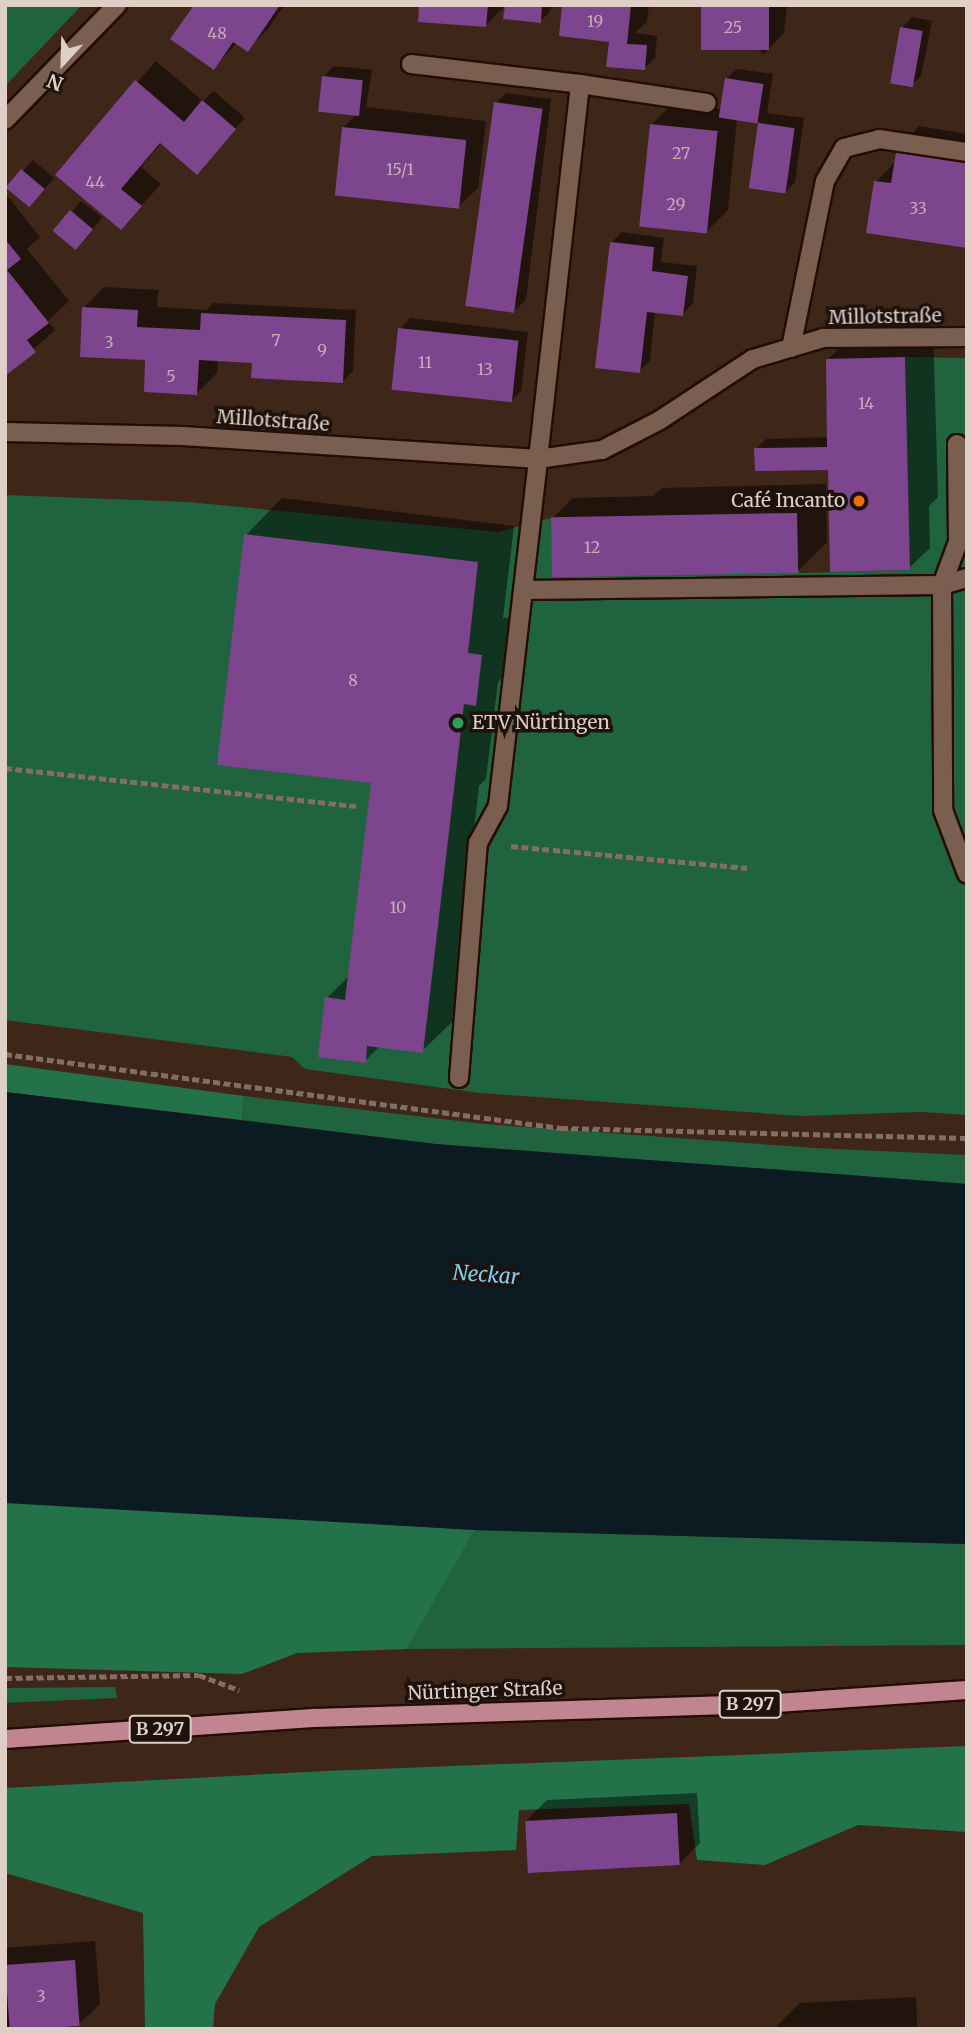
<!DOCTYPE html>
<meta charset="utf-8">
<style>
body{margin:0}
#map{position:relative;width:972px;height:2034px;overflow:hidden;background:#3e2618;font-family:Merriweather,serif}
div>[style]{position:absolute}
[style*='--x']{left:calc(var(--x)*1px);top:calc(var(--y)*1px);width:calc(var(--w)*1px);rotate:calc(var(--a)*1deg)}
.green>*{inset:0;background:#20633f}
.forest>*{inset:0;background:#247249}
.water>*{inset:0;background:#0c1b22}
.shadow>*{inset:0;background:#0007}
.building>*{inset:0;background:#7c458d;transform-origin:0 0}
.path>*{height:4.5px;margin-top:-2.25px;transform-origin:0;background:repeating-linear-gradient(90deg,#826e62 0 7px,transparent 0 10.5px)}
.roads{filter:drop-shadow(2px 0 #240e03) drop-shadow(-2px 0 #240e03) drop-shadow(0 2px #240e03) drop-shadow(0 -2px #240e03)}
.lane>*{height:18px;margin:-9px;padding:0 9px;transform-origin:9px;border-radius:9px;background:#7a5f50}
.street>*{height:18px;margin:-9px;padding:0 9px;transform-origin:9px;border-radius:9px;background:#7a5f50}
.primary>*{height:18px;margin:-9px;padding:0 9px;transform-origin:9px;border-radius:9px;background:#c08590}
.dots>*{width:19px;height:19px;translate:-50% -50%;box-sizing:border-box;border:4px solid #1d120c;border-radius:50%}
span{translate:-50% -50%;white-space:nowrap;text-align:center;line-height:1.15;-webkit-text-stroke:7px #1d120c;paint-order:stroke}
.number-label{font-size:16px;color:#c6acb8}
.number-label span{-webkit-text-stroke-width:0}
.shield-label span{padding:2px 5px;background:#1d120c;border:2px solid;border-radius:5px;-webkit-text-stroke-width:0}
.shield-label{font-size:18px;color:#dfcfc7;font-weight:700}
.street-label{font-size:19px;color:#dfcfc7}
.poi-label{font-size:19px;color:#dfcfc7}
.right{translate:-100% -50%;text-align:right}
.left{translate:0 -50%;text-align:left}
.water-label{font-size:21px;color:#80cdf4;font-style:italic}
.frame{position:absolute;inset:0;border:7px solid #dfcfc7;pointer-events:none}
.north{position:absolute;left:28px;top:28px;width:70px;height:70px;-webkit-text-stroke:5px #1d120c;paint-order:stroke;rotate:202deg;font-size:19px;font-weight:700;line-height:28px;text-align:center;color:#dfcfc7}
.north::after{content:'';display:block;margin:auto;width:24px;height:32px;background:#dfcfc7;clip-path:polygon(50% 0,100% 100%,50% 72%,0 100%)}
</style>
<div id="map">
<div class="green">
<div style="clip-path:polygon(5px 5px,82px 5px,5px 86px)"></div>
<div style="clip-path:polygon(905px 357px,967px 358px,967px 1115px,921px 1112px,801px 1116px,480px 1093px,305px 1069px,292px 1057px,5px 1020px,5px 495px,188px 502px,498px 532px,551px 518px,797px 513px,799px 573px,909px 570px)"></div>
<div style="clip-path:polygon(244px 1096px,485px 1124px,815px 1148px,967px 1155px,967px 1184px,435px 1144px,242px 1120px)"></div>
<div style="clip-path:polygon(475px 1530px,967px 1544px,967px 1645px,407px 1649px)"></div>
<div style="clip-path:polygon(115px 1687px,117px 1698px,5px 1703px,5px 1688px)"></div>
</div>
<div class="forest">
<div style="clip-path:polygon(5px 1064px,244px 1096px,242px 1120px,5px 1092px)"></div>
<div style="clip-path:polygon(5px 1503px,36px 1503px,475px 1530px,407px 1649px,297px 1653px,242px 1674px,5px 1667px)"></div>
<div style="clip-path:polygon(967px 1746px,967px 1832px,858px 1825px,765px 1865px,697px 1860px,689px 1804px,519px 1810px,516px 1850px,372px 1856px,259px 1927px,215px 2004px,213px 2029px,145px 2029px,143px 1913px,5px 1873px,5px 1788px,326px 1771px)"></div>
</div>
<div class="water">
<div style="clip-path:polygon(5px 1092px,435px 1144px,967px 1184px,967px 1544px,475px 1530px,5px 1503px)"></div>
</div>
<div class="shadow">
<div style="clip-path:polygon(196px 5px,284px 5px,268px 29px,247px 49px,237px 43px,213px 68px)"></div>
<div style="clip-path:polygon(421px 5px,506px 5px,485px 26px)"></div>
<div style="clip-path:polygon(506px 5px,551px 5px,550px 11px,540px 22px)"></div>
<div style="clip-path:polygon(564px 5px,649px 5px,647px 21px,635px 33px,657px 36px,655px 58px,644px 68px)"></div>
<div style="clip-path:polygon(702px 5px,787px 5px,784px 33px,764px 54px)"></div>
<div style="clip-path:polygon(912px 17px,932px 21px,921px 76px,911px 86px,902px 28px)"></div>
<div style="clip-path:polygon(156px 61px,203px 101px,214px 91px,245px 118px,197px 172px,162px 142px,141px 167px,161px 184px,121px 228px,57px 174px)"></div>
<div style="clip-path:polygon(334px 66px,372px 70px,366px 107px,486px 121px,478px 188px,457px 208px,344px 127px,357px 114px,324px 76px)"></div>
<div style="clip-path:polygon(737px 69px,773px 74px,767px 113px,804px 118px,795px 182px,785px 193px,752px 188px,760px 122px,737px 118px,728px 210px,707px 231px,651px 125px,672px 104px,722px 109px,726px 79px)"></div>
<div style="clip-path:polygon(506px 93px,551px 99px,526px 299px,516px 310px,496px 103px)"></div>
<div style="clip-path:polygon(919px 126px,967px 134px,967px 246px,876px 182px,896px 161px,899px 147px)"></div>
<div style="clip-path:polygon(33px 160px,54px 178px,39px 195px,8px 187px)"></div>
<div style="clip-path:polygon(5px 193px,40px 237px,27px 249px,69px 301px,48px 321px,55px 330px,5px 374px)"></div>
<div style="clip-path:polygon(81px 201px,102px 217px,87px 237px,55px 231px)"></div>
<div style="clip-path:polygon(622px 232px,664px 238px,661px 262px,697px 266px,693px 303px,683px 314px,655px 311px,650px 361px,639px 371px,611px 243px)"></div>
<div style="clip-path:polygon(104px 287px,158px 290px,157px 307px,207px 310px,213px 303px,356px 310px,353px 371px,343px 381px,254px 361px,218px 360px,217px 373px,197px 393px,84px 308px)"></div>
<div style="clip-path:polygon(410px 318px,528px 332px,521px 391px,511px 401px,400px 329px)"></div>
<div style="clip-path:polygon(933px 329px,938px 497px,929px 506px,930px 548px,909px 568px,830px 465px,756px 449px,766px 439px,829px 437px,827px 360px,857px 330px)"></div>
<div style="clip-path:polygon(826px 484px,827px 542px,798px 571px,553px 518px,573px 498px,653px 496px,662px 488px)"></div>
<div style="clip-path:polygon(282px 498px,514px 526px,503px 618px,517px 619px,511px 668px,498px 682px,486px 779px,479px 786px,452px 1022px,422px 1051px,380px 1046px,365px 1061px,327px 998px,350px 975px,373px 782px,246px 535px)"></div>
<div style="clip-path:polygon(697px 1793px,700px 1843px,679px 1864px,526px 1821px,547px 1800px)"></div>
<div style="clip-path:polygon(95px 1941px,100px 2004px,79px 2024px,5px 2029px,5px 1948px)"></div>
<div style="clip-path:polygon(916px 1997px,917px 2029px,774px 2029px,800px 2003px)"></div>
</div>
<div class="building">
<div style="clip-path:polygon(194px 5px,280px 5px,248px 52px,233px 42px,214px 70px,170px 39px)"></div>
<div style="clip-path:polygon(419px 5px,488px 5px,486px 27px,418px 22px)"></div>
<div style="clip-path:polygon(505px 5px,542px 5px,541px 23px,503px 19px)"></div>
<div style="clip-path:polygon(562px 5px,631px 5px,627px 44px,647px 45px,645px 70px,606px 67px,609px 42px,559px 36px)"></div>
<div style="left:701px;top:5px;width:68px;height:45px"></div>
<div style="left:900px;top:27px;width:23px;height:57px;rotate:10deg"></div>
<div style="left:322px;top:76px;width:41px;height:36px;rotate:6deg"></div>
<div style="left:725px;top:78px;width:39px;height:40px;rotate:9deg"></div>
<div style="clip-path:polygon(135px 80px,184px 122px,202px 100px,236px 129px,197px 175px,160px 143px,121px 189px,142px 206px,121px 230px,55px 175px)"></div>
<div style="left:494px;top:102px;width:49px;height:206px;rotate:8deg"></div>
<div style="left:758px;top:123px;width:37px;height:66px;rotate:8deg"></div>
<div style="left:650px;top:124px;width:68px;height:103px;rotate:6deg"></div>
<div style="left:342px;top:127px;width:125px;height:69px;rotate:6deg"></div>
<div style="clip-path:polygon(897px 146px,967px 157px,967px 248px,866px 233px,874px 181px,891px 183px)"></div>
<div style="left:21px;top:169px;width:31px;height:24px;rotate:40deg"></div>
<div style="left:70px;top:210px;width:30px;height:27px;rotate:40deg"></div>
<div style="clip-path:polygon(5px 239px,21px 259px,7px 270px,49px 323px,27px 340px,36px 352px,5px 376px)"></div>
<div style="clip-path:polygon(610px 242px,654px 247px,652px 271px,688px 276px,683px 316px,647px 312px,640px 373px,595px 368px)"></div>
<div style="clip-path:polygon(82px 307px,138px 310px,137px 327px,200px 330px,201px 313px,346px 320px,343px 383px,251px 378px,252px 363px,199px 360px,197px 395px,144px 392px,145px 360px,80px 357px)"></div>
<div style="left:398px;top:328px;width:121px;height:62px;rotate:6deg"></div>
<div style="clip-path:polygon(905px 357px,910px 570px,830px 572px,828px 470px,755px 471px,754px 448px,827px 447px,826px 359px)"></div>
<div style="left:797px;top:513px;width:60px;height:246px;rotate:89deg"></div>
<div style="clip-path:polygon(244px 534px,478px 562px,468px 653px,482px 655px,476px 706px,464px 704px,423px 1053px,367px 1046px,366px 1063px,318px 1057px,325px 997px,345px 1000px,371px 783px,217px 765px)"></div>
<div style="left:677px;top:1813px;width:52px;height:152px;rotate:87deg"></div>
<div style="left:75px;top:1960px;width:66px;height:70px;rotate:86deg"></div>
</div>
<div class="path">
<div style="--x:5;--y:768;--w:353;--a:6.2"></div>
<div style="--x:511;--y:846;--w:237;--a:5.3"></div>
<div style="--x:5;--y:1054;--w:561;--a:7.58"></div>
<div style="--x:561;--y:1128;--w:406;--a:1.4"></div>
<div style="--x:5;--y:1678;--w:194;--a:-0.9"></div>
<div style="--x:199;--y:1675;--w:43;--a:20.6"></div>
</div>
<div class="roads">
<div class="lane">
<div style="--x:791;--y:348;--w:170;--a:-78.5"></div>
<div style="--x:825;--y:181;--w:38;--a:-60"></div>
<div style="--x:844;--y:148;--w:36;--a:-14"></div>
<div style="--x:879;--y:139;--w:89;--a:8.4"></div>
<div style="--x:957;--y:444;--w:98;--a:89.4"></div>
<div style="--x:958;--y:542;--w:46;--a:110.4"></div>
<div style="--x:942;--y:585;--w:225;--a:89.7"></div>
<div style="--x:943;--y:810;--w:68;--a:69.4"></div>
<div style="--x:524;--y:590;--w:418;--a:-0.7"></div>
<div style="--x:942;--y:585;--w:26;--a:-16"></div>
<div style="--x:459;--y:1078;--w:236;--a:-85.4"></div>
<div style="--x:478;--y:843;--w:42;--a:-61.6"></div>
<div style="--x:498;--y:806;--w:349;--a:-83.4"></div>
</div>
<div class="street">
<div style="--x:411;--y:64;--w:170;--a:6.7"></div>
<div style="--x:580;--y:84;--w:128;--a:8.5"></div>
<div style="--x:5;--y:120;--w:161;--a:-45.8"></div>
<div style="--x:5;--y:432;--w:178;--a:1.3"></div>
<div style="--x:183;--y:436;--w:356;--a:3.7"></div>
<div style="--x:538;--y:459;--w:65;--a:-8"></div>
<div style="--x:602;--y:450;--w:65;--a:-27.3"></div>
<div style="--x:660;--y:420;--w:111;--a:-33.3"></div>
<div style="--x:753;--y:359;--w:73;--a:-16.7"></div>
<div style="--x:823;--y:338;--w:144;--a:-0.4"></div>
<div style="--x:538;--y:459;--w:377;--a:-83.6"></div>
</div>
<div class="primary">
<div style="--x:5;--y:1739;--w:311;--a:-3.9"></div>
<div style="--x:315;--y:1718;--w:447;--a:-1.8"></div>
<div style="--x:762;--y:1704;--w:205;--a:-3.9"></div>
</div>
</div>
<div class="dots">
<div style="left:859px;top:501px;background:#e8710a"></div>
<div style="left:458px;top:723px;background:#2e9e5b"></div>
</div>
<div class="number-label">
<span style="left:595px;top:21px">19</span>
<span style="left:733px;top:27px">25</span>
<span style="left:217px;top:33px">48</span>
<span style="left:681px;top:153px">27</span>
<span style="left:400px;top:169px">15/1</span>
<span style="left:95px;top:182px">44</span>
<span style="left:676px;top:204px">29</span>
<span style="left:918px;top:208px">33</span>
<span style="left:276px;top:340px">7</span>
<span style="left:109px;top:342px">3</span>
<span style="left:322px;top:350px">9</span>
<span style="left:425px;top:362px">11</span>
<span style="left:485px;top:369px">13</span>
<span style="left:171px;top:376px">5</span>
<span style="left:866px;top:403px">14</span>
<span style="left:592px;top:547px">12</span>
<span style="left:353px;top:680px">8</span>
<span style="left:398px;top:907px">10</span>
<span style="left:41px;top:1996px">3</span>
</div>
<div class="shield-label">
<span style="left:750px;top:1704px">B 297</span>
<span style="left:160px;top:1729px">B 297</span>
</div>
<div class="street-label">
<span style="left:885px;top:317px;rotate:-1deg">Millotstraße</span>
<span style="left:273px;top:421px;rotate:4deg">Millotstraße</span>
<span style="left:485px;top:1691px;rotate:-2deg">Nürtinger Straße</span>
</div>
<div class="poi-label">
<span class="right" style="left:845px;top:501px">Café Incanto</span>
<span class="left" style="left:472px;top:723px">ETV Nürtingen</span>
</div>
<div class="water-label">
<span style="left:486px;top:1275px;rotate:4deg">Neckar</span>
</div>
<div class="frame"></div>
<div class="north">N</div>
</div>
